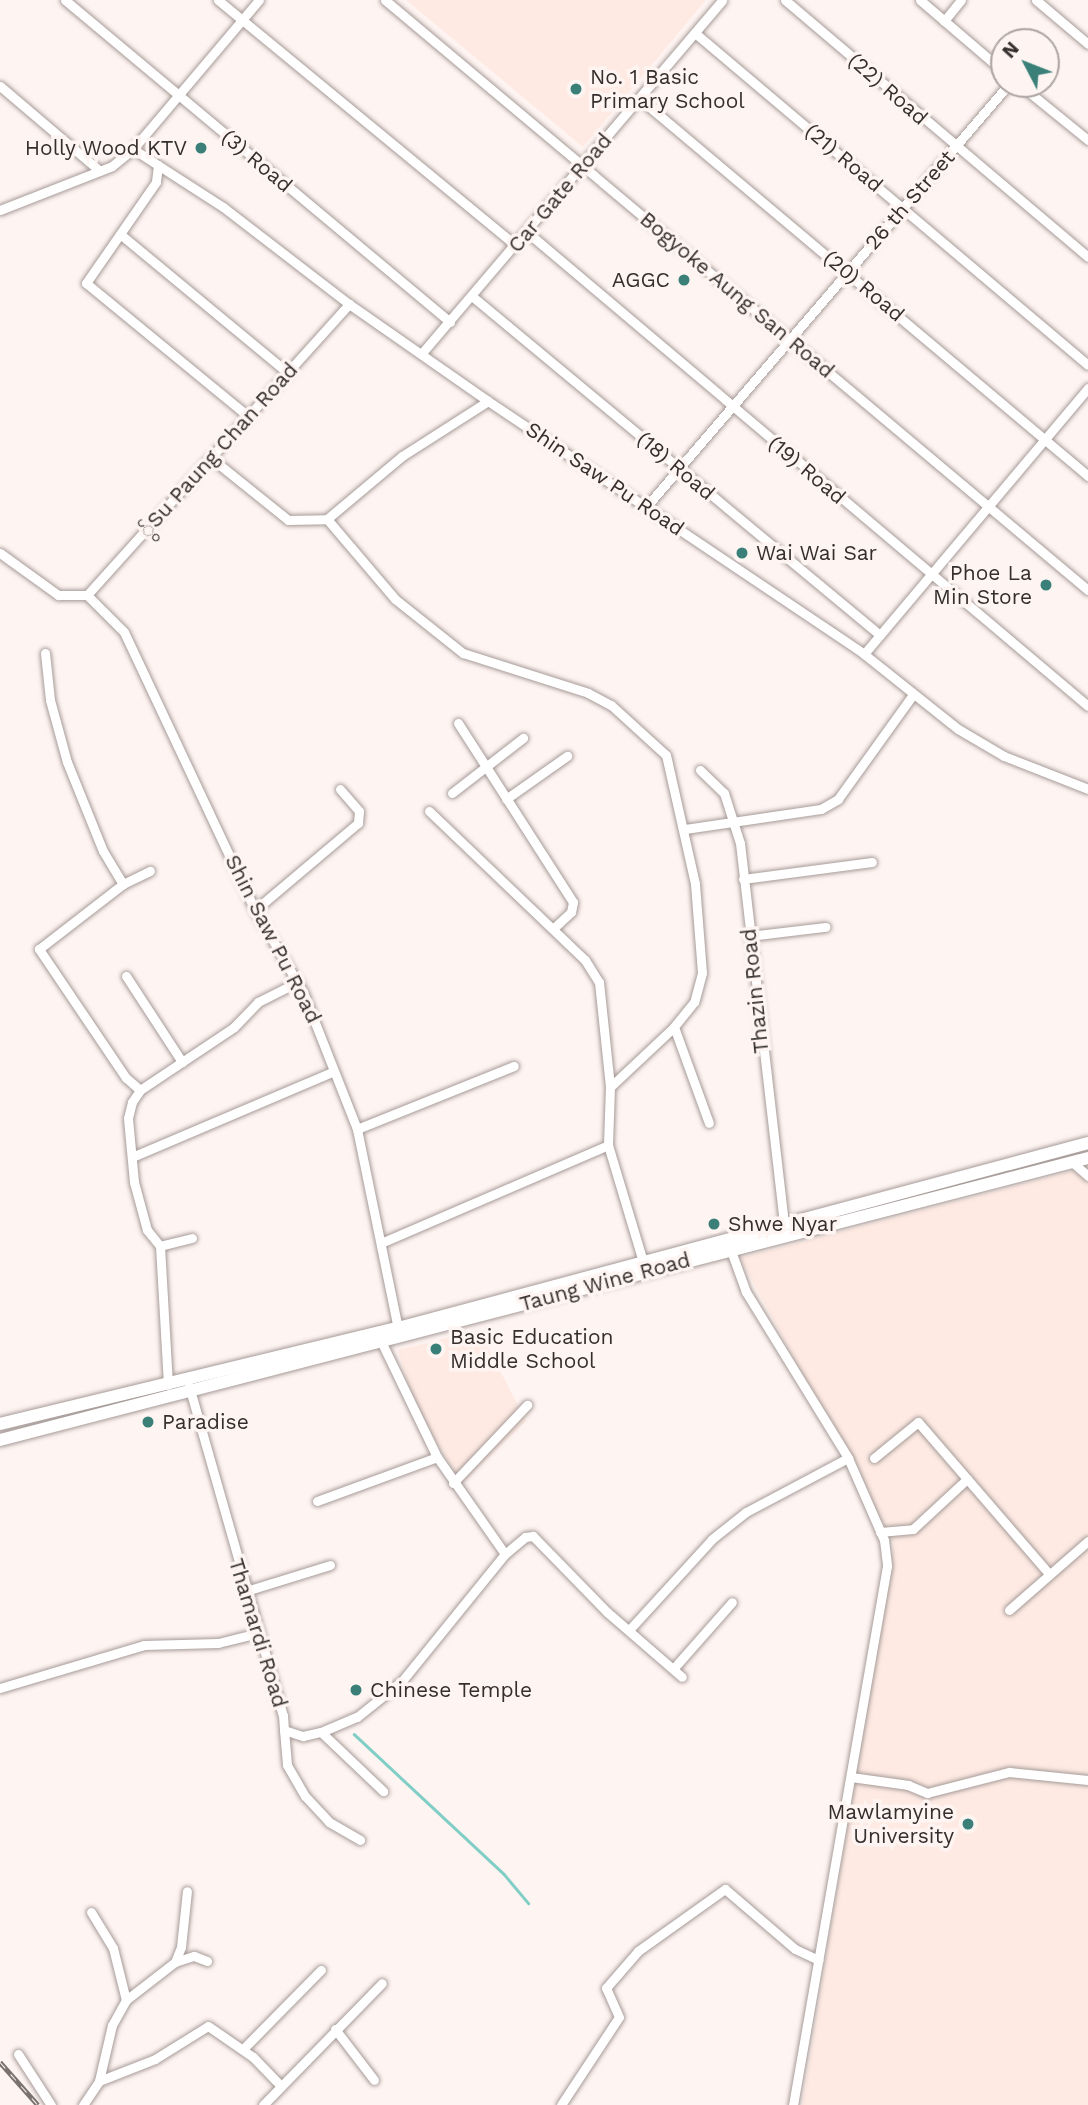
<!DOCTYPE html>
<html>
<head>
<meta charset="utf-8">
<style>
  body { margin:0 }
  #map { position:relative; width:1088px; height:2105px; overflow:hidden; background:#fef4f1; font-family:"Work Sans",sans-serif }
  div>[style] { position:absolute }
  .built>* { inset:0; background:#feeae3 }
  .stream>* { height:2.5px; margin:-1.25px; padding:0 1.25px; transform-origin:1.25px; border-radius:1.25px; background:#80cec5 }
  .roads { filter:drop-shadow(0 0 2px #a69b98) drop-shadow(0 0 2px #a69b98) }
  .minor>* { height:9px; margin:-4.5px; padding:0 4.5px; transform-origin:4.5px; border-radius:4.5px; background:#fff }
  .major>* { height:12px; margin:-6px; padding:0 6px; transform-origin:6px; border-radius:6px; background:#fff }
  .rail>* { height:5px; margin-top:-2.5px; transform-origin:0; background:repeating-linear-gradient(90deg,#fef4f1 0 8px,#797270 0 16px); box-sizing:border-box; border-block:2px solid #797270 }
  .dots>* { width:19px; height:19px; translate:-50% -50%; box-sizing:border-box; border:4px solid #fef4f1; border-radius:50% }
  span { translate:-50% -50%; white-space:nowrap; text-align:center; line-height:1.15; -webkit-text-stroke:7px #fef4f1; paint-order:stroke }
  .poi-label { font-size:21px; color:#342f2e }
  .left { translate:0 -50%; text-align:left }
  .right { translate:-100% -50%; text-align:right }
  .street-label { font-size:21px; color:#342f2e }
  .north { position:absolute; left:990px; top:28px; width:70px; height:70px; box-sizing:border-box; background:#fef4f1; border:2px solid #ada5a3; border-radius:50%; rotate:312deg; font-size:19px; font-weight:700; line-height:28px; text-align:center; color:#342f2e }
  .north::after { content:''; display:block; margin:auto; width:24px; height:32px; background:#3a8079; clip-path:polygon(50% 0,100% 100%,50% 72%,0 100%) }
</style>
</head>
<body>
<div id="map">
  <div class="built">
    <div style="clip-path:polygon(406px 0,706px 0,583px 147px)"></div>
    <div style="clip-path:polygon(1088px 1167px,1088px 2105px,802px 2105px,894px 1543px,740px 1258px)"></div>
    <div style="clip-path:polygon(479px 1330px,526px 1421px,462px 1484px,413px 1403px,398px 1350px)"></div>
  </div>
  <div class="stream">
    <div style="left:354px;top:1734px;width:205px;rotate:43deg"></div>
    <div style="left:504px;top:1874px;width:38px;rotate:50deg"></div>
  </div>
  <div class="roads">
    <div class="minor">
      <div style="left:65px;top:0;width:502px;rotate:39.91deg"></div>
      <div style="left:218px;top:0;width:386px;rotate:39.5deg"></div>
      <div style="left:385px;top:0;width:918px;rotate:40.01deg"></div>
      <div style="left:785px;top:0;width:397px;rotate:40.3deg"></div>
      <div style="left:920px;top:0;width:111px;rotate:40.6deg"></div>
      <div style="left:1036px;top:0;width:68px;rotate:40.2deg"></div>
      <div style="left:944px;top:21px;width:27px;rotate:-51deg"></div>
      <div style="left:695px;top:33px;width:514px;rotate:40.19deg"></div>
      <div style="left:1019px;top:84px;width:89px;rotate:39.1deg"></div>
      <div style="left:0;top:86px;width:131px;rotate:40.4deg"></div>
      <div style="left:640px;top:99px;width:586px;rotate:40.08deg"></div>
      <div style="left:133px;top:149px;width:107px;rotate:32.8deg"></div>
      <div style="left:223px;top:207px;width:159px;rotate:37.6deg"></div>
      <div style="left:349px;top:304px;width:169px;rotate:34.9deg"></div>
      <div style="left:488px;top:401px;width:453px;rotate:33.9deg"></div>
      <div style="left:864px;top:654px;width:120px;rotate:38.6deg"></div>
      <div style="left:958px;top:729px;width:53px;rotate:30.4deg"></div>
      <div style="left:1004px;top:756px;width:90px;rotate:21.4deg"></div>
      <div style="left:158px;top:165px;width:17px;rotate:97deg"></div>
      <div style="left:156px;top:182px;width:123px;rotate:124.7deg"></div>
      <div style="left:86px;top:283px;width:211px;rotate:39.4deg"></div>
      <div style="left:0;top:210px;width:120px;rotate:-21.4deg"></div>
      <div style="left:112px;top:166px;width:27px;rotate:-39deg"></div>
      <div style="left:133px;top:149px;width:195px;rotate:-49.8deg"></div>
      <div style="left:527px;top:232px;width:734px;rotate:40.2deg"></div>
      <div style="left:120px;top:234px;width:218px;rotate:39.6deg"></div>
      <div style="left:473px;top:297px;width:529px;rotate:39.71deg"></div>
      <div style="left:422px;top:353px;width:463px;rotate:-49.6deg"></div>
      <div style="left:211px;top:458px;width:99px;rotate:38.8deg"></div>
      <div style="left:288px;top:520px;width:39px;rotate:-1deg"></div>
      <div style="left:327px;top:519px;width:98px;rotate:-40deg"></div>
      <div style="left:402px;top:456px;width:102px;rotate:-32.6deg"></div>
      <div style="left:646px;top:507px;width:557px;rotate:-49.37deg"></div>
      <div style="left:327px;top:519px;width:105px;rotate:49.6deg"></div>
      <div style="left:395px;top:599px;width:87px;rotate:38.5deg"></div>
      <div style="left:463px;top:653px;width:131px;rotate:17.7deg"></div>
      <div style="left:588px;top:693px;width:26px;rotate:28deg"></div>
      <div style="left:611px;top:705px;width:74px;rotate:42.3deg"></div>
      <div style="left:666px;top:755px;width:132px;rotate:77.3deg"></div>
      <div style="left:695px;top:884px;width:89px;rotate:85.5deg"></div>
      <div style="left:702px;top:973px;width:30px;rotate:105deg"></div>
      <div style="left:694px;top:1002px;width:32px;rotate:129deg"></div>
      <div style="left:674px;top:1027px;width:88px;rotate:136.8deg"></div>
      <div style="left:0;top:553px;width:72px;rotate:35.9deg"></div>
      <div style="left:58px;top:595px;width:29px"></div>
      <div style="left:87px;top:595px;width:392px;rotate:-48deg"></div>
      <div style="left:87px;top:595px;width:52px;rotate:45deg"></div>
      <div style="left:124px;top:632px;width:307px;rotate:64.8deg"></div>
      <div style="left:255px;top:910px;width:95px;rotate:59.7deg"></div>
      <div style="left:303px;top:992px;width:147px;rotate:68.5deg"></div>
      <div style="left:357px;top:1129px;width:203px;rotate:78.4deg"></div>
      <div style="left:45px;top:653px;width:47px;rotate:83.9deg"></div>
      <div style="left:50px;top:700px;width:64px;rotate:74.7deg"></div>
      <div style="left:67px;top:762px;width:96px;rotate:68deg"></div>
      <div style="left:103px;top:851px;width:39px;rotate:59deg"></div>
      <div style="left:864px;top:654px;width:348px;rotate:-49.9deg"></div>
      <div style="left:458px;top:723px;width:213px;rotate:57.3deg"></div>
      <div style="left:573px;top:902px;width:10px;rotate:101deg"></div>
      <div style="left:571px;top:912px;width:25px;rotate:137deg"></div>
      <div style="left:700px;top:770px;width:33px;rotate:44deg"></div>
      <div style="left:724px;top:793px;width:52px;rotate:72.3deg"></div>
      <div style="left:740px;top:843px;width:383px;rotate:83.4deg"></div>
      <div style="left:452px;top:793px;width:90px;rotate:-37.8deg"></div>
      <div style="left:506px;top:799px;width:75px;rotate:-35.2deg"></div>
      <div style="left:429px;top:811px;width:216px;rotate:43.7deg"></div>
      <div style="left:585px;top:960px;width:26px;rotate:58deg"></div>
      <div style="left:599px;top:982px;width:106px;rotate:84deg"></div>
      <div style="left:610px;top:1087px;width:58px;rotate:92deg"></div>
      <div style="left:608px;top:1145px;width:128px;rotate:73.3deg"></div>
      <div style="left:685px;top:829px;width:137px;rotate:-8.4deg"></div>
      <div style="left:821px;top:809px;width:20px;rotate:-30deg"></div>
      <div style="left:838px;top:799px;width:127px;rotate:-54.3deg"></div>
      <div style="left:743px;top:879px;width:130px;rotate:-7.5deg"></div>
      <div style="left:255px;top:910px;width:135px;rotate:-40.2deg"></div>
      <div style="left:358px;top:823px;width:12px;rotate:-85deg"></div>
      <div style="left:359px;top:811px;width:29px;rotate:-131deg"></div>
      <div style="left:749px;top:936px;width:77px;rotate:-6.8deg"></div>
      <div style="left:126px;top:976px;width:103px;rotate:56.9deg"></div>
      <div style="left:674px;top:1027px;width:102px;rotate:70deg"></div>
      <div style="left:140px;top:1090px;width:18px;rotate:-139deg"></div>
      <div style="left:126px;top:1078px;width:156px;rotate:-124deg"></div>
      <div style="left:39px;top:949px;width:106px;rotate:-37.7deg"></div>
      <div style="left:123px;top:884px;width:30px;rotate:-26deg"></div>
      <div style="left:357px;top:1129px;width:169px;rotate:-21.9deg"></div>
      <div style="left:132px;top:1157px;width:217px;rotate:-23deg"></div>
      <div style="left:1071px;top:1161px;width:23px;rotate:41deg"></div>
      <div style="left:192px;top:1238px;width:33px;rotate:166deg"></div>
      <div style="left:160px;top:1246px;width:21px;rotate:-129deg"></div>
      <div style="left:147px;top:1230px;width:50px;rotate:-105.2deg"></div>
      <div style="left:134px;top:1182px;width:64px;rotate:-95.4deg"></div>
      <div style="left:128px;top:1118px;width:16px;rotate:-76deg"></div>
      <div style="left:132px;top:1102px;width:14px;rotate:-56deg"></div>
      <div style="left:140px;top:1090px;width:113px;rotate:-33.8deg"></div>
      <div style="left:234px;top:1027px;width:35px;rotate:-46deg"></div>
      <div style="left:258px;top:1002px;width:45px;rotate:-26.6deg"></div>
      <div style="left:383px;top:1242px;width:245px;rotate:-23.3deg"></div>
      <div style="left:160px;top:1246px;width:139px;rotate:86.7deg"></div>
      <div style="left:730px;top:1248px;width:47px;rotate:70deg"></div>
      <div style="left:746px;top:1292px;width:195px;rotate:58.4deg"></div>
      <div style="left:848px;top:1458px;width:90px;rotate:66.3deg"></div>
      <div style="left:884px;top:1540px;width:26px;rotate:83deg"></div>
      <div style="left:887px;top:1566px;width:547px;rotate:99.89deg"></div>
      <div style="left:189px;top:1386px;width:342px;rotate:74.1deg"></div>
      <div style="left:283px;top:1715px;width:15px;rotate:86deg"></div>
      <div style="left:284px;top:1730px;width:20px;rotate:18deg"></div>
      <div style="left:303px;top:1736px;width:18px;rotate:-13deg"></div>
      <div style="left:321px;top:1732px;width:39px;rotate:-23deg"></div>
      <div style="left:357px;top:1717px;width:58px;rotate:-38.7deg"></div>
      <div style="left:402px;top:1681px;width:164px;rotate:-51deg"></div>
      <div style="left:505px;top:1554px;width:118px;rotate:-125deg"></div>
      <div style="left:437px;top:1457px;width:129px;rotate:-115.8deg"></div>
      <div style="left:874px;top:1458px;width:57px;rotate:-39.3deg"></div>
      <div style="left:918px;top:1422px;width:201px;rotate:49.2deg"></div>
      <div style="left:453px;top:1483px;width:108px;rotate:-46.5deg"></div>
      <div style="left:317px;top:1501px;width:128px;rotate:-20.1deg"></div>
      <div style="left:880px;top:1532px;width:33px;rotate:-5deg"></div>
      <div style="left:913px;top:1529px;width:74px;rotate:-42.8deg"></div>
      <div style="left:505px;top:1554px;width:26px;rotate:-40deg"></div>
      <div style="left:525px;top:1537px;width:8px;rotate:-7deg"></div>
      <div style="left:533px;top:1536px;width:106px;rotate:45.8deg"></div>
      <div style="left:607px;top:1612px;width:99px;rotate:40.9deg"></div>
      <div style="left:246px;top:1591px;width:88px;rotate:-17.2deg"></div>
      <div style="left:1009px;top:1610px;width:105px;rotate:-41.1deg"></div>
      <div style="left:629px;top:1630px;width:123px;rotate:-47.6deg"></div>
      <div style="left:712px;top:1539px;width:43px;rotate:-38.5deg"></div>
      <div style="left:746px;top:1512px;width:115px;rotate:-27.9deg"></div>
      <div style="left:673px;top:1669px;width:89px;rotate:-48.6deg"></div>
      <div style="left:0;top:1688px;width:150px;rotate:-16.6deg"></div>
      <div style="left:144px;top:1645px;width:74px;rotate:-1.5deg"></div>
      <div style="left:218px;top:1643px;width:41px;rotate:-14deg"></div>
      <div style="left:284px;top:1730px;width:35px;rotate:85deg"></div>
      <div style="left:287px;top:1765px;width:36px;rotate:60deg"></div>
      <div style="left:305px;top:1796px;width:35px;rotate:47deg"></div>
      <div style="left:329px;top:1822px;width:36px;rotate:30deg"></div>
      <div style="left:321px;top:1732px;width:86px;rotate:43.6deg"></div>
      <div style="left:851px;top:1777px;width:58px;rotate:8deg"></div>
      <div style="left:908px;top:1785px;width:21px;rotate:23deg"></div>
      <div style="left:927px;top:1793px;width:85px;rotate:-14.4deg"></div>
      <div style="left:1009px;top:1772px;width:79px;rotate:5.8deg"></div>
      <div style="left:91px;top:1912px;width:42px;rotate:58.6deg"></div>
      <div style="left:113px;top:1948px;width:54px;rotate:76deg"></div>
      <div style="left:126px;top:2000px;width:29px;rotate:119deg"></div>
      <div style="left:112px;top:2025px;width:57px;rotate:103.1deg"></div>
      <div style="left:175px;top:1962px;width:16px;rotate:-68deg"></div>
      <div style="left:181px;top:1947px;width:56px;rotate:-83.9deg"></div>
      <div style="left:126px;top:2000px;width:62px;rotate:-37.8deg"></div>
      <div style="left:175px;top:1962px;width:20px;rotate:-18deg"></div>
      <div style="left:194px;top:1956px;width:14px;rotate:21deg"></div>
      <div style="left:335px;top:2029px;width:64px;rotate:52.6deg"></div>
      <div style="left:243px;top:2049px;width:111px;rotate:-45.4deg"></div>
      <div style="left:18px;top:2054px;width:61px;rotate:57.1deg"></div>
      <div style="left:83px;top:2105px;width:29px;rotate:-56deg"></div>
      <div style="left:99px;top:2081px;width:60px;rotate:-21.4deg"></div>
      <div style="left:155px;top:2059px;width:62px;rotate:-31.9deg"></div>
      <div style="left:208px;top:2026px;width:55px;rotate:34.6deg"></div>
      <div style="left:253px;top:2057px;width:37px;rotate:46deg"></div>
      <div style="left:263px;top:2105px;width:170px;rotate:-45.7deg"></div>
      <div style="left:561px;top:2105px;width:105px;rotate:-56.6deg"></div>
      <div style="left:619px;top:2017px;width:32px;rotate:-114deg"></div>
      <div style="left:606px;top:1988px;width:49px;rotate:-49.1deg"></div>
      <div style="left:638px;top:1951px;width:107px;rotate:-35.5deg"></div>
      <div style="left:725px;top:1889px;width:92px;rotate:40.6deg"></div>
      <div style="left:795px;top:1949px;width:26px;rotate:25deg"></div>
    </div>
    <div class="major">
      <div style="left:0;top:1424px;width:409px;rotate:-13.6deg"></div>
      <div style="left:398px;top:1328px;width:714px;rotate:-15.01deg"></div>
      <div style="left:0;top:1440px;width:1124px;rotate:-14.53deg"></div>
    </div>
  </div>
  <div class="rail">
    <div style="left:0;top:2062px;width:57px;rotate:48.5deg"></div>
  </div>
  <div class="dots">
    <div style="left:576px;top:89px;background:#3a8079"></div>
    <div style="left:201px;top:148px;background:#3a8079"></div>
    <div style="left:684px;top:280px;background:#3a8079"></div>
    <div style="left:742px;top:553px;background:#3a8079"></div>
    <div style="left:1046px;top:585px;background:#3a8079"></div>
    <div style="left:714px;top:1224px;background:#3a8079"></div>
    <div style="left:436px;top:1349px;background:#3a8079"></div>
    <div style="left:148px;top:1422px;background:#3a8079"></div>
    <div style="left:356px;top:1690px;background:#3a8079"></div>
    <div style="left:968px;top:1824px;background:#3a8079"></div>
  </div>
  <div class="poi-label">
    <span class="left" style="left:590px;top:89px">No. 1 Basic<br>Primary School</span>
    <span class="right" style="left:187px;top:148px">Holly Wood KTV</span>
    <span class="right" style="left:670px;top:280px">AGGC</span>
    <span class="left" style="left:756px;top:553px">Wai Wai Sar</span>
    <span class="right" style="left:1032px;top:585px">Phoe La<br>Min Store</span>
    <span class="left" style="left:728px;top:1224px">Shwe Nyar</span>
    <span class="left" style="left:450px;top:1349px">Basic Education<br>Middle School</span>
    <span class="left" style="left:162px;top:1422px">Paradise</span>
    <span class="left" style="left:370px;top:1690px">Chinese Temple</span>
    <span class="right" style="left:954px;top:1824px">Mawlamyine<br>University</span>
  </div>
  <div class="street-label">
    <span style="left:888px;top:89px;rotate:41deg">(22) Road</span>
    <span style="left:844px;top:158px;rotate:40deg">(21) Road</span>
    <span style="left:257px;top:161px;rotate:40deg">(3) Road</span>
    <span style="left:560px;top:193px;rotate:-50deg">Car Gate Road</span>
    <span style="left:910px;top:200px;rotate:-49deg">26 th Street</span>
    <span style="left:864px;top:286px;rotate:40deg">(20) Road</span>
    <span style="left:737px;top:295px;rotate:40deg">Bogyoke Aung San Road</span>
    <span style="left:218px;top:450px;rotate:-48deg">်ွSu Paung Chan Road</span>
    <span style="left:676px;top:466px;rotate:40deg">(18) Road</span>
    <span style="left:807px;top:470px;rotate:40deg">(19) Road</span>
    <span style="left:605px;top:479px;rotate:34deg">Shin Saw Pu Road</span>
    <span style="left:273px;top:939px;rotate:63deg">Shin Saw Pu Road</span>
    <span style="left:755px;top:991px;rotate:-96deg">Thazin Road</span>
    <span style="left:605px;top:1282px;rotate:-15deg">Taung Wine Road</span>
    <span style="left:258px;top:1633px;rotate:73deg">Thamardi Road</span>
  </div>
  <div class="north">N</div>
</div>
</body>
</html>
